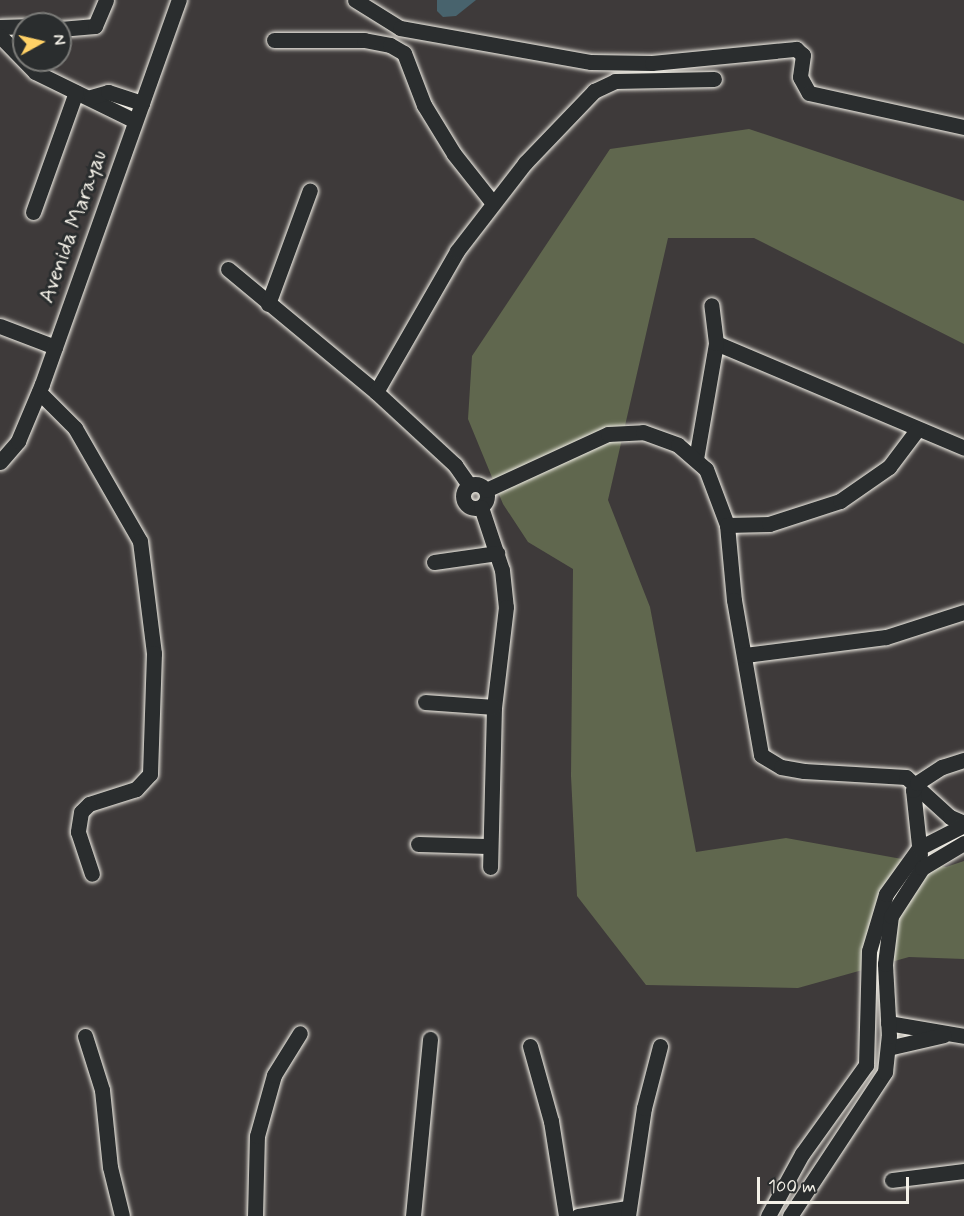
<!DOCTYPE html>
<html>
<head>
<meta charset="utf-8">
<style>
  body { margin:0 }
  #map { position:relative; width:964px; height:1216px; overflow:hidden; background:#3e3a3a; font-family:Mynerve,sans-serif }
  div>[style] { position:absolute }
  .green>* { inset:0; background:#60674e }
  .water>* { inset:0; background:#48636d }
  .roads { filter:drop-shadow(0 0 2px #f4f1e8) drop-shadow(0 0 2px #f4f1e8) }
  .minor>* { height:15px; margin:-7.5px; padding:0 7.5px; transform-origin:7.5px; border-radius:7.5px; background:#2a2d2e }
  .minor>.ring { margin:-7.5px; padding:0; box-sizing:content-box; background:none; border:15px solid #2a2d2e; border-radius:50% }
  span { translate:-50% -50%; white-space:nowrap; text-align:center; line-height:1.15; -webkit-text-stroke:6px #2a2d2e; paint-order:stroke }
  .street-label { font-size:22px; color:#f4f1e8 }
  .north { position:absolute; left:12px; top:12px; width:60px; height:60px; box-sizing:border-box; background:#2a2d2e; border:2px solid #7b7b78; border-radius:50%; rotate:82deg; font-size:16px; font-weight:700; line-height:24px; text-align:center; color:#f4f1e8 }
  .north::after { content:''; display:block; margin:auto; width:21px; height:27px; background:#ffd166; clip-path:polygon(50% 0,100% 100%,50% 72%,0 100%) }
  .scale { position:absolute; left:757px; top:1177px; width:152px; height:27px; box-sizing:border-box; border:3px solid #f4f1e8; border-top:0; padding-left:8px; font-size:18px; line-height:21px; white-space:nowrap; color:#f4f1e8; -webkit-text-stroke:4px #2a2d2e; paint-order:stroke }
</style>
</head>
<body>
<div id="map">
  <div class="green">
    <div style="clip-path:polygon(749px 129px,964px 201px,964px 344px,754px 238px,668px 238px,608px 500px,650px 607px,696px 852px,786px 838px,946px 867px,964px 861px,964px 959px,909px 957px,798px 988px,646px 985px,577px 896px,571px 776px,573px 569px,528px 542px,503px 504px,468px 419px,472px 356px,610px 149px)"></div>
  </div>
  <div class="water">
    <div style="clip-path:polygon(437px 0,476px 0,456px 16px,443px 17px,437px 11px)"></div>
  </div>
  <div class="roads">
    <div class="minor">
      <div style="left:355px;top:0;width:53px;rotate:31.9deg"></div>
      <div style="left:400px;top:28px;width:194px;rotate:10.1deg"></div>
      <div style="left:591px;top:62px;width:61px;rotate:0.9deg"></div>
      <div style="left:652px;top:63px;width:145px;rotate:-5.6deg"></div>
      <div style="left:796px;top:49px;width:9px;rotate:41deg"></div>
      <div style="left:803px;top:55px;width:22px;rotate:98deg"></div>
      <div style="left:800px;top:77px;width:18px;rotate:61deg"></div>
      <div style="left:809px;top:93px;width:159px;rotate:12.4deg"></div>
      <div style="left:0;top:27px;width:24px;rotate:-2deg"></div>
      <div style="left:60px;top:29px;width:35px;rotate:-5deg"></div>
      <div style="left:95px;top:26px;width:28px;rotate:-67deg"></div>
      <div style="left:0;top:36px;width:50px;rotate:45.8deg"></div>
      <div style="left:35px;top:72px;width:111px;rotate:26.1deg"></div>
      <div style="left:274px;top:40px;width:90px"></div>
      <div style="left:364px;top:40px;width:26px;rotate:11deg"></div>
      <div style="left:390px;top:45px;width:16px;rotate:30deg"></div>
      <div style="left:404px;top:53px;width:56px;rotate:69deg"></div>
      <div style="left:424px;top:105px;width:57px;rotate:58.5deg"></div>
      <div style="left:454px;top:154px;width:61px;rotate:51.6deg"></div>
      <div style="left:91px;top:97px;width:18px;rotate:-16deg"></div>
      <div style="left:108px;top:92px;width:36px;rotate:18deg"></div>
      <div style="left:33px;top:212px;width:127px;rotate:-70.3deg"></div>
      <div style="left:228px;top:269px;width:192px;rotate:39.7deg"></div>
      <div style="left:376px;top:392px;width:108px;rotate:42.7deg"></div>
      <div style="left:455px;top:465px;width:24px;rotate:55deg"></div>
      <div style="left:268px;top:304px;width:121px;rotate:-69.8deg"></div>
      <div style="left:0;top:326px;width:59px;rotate:20.9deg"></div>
      <div style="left:716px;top:343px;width:269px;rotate:22.9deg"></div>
      <div style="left:39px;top:392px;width:51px;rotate:45deg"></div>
      <div style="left:75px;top:428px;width:130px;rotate:60.1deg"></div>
      <div style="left:140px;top:541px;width:113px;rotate:82.9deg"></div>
      <div style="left:154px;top:653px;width:121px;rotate:91.9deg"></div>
      <div style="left:150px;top:774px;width:21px;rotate:133deg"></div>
      <div style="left:136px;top:789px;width:49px;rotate:162.3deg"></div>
      <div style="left:89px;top:804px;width:11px;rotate:135deg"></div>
      <div style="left:81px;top:812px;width:20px;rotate:99deg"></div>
      <div style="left:78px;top:832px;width:44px;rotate:71.6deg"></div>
      <div style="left:376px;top:392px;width:163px;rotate:-60.1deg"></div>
      <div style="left:457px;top:251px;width:111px;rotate:-52.3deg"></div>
      <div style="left:525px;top:163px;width:100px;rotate:-46.2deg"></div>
      <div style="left:594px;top:91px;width:23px;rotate:-25deg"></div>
      <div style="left:615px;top:81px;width:99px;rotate:-1.2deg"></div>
      <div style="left:696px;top:459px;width:118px;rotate:-80.2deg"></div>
      <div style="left:716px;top:343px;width:38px;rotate:-97deg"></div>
      <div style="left:0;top:462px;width:28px;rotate:-49deg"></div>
      <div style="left:18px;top:441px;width:62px;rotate:-67.2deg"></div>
      <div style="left:42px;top:384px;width:408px;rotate:-70.4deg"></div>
      <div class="ring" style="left:463px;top:484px;width:9px;height:9px"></div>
      <div style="left:486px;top:490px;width:134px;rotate:-24.7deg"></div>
      <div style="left:608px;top:434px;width:35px;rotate:-3deg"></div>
      <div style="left:643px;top:432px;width:37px;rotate:20deg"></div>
      <div style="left:678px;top:445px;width:37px;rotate:41deg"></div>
      <div style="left:706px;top:469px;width:60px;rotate:69.4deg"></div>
      <div style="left:727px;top:525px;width:75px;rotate:84.7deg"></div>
      <div style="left:734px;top:600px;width:157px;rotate:80.1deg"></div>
      <div style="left:761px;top:755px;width:23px;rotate:31deg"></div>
      <div style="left:781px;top:767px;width:23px;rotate:10deg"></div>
      <div style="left:804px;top:771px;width:102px;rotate:3.4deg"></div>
      <div style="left:906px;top:777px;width:59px;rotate:42.3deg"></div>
      <div style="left:950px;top:817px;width:15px;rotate:23deg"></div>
      <div style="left:481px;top:507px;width:66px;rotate:71.6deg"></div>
      <div style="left:502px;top:570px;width:37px;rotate:84deg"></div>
      <div style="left:506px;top:607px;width:101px;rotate:96.8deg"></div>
      <div style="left:494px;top:707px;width:160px;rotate:91.4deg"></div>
      <div style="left:727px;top:525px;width:42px;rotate:-1.4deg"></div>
      <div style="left:769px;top:524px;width:75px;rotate:-17.9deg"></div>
      <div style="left:840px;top:501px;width:60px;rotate:-34.8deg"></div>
      <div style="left:889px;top:467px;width:46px;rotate:-52.9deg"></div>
      <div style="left:434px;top:562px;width:64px;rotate:-8.1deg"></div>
      <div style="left:745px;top:655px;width:142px;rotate:-7.3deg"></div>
      <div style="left:886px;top:637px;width:82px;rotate:-17.8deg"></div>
      <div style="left:425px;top:702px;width:69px;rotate:4.1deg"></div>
      <div style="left:418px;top:844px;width:70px;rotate:1.6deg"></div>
      <div style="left:920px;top:855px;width:65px;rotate:-96.1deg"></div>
      <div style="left:913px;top:790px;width:8px;rotate:-60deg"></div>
      <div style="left:917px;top:783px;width:30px;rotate:-33deg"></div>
      <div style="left:942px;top:767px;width:23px;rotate:-18deg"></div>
      <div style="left:888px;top:1023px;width:77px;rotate:9.7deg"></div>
      <div style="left:85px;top:1036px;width:57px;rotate:72.5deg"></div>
      <div style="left:102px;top:1090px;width:77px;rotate:84.1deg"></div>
      <div style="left:110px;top:1167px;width:50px;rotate:76.2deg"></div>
      <div style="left:530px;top:1046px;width:78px;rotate:74.4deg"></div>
      <div style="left:551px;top:1121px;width:96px;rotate:81deg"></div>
      <div style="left:888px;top:1048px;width:57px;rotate:-13.1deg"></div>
      <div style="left:892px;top:1180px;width:73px;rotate:-7.1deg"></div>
      <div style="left:255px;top:1216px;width:80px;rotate:-88.6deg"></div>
      <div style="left:257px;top:1136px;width:63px;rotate:-74.4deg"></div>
      <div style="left:274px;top:1075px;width:49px;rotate:-58.2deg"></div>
      <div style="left:413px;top:1216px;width:178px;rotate:-84.5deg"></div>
      <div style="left:578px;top:1216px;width:50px;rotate:-9.3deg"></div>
      <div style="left:628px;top:1216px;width:109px;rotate:-81.6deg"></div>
      <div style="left:644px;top:1108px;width:64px;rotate:-75.5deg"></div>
      <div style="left:768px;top:1216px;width:71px;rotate:-61.3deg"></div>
      <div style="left:802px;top:1154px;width:110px;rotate:-54.3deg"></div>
      <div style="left:866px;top:1065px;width:114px;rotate:-88.5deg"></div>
      <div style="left:869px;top:951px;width:59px;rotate:-73.4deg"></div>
      <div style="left:886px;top:894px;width:57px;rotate:-54.3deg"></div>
      <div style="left:919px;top:848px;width:51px;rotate:-27.1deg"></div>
      <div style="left:790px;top:1216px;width:173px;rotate:-56.6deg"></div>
      <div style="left:885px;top:1072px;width:36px;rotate:-84deg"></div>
      <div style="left:889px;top:1036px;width:72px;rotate:-93.2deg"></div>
      <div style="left:885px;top:964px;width:48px;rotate:-82.9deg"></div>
      <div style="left:891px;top:916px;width:57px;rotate:-57.1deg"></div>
      <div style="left:922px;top:868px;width:49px;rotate:-30.8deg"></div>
    </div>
  </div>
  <div class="street-label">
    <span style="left:74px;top:227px;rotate:-70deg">Avenida Marayau</span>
  </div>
  <div class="north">N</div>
  <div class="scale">100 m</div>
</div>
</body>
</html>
